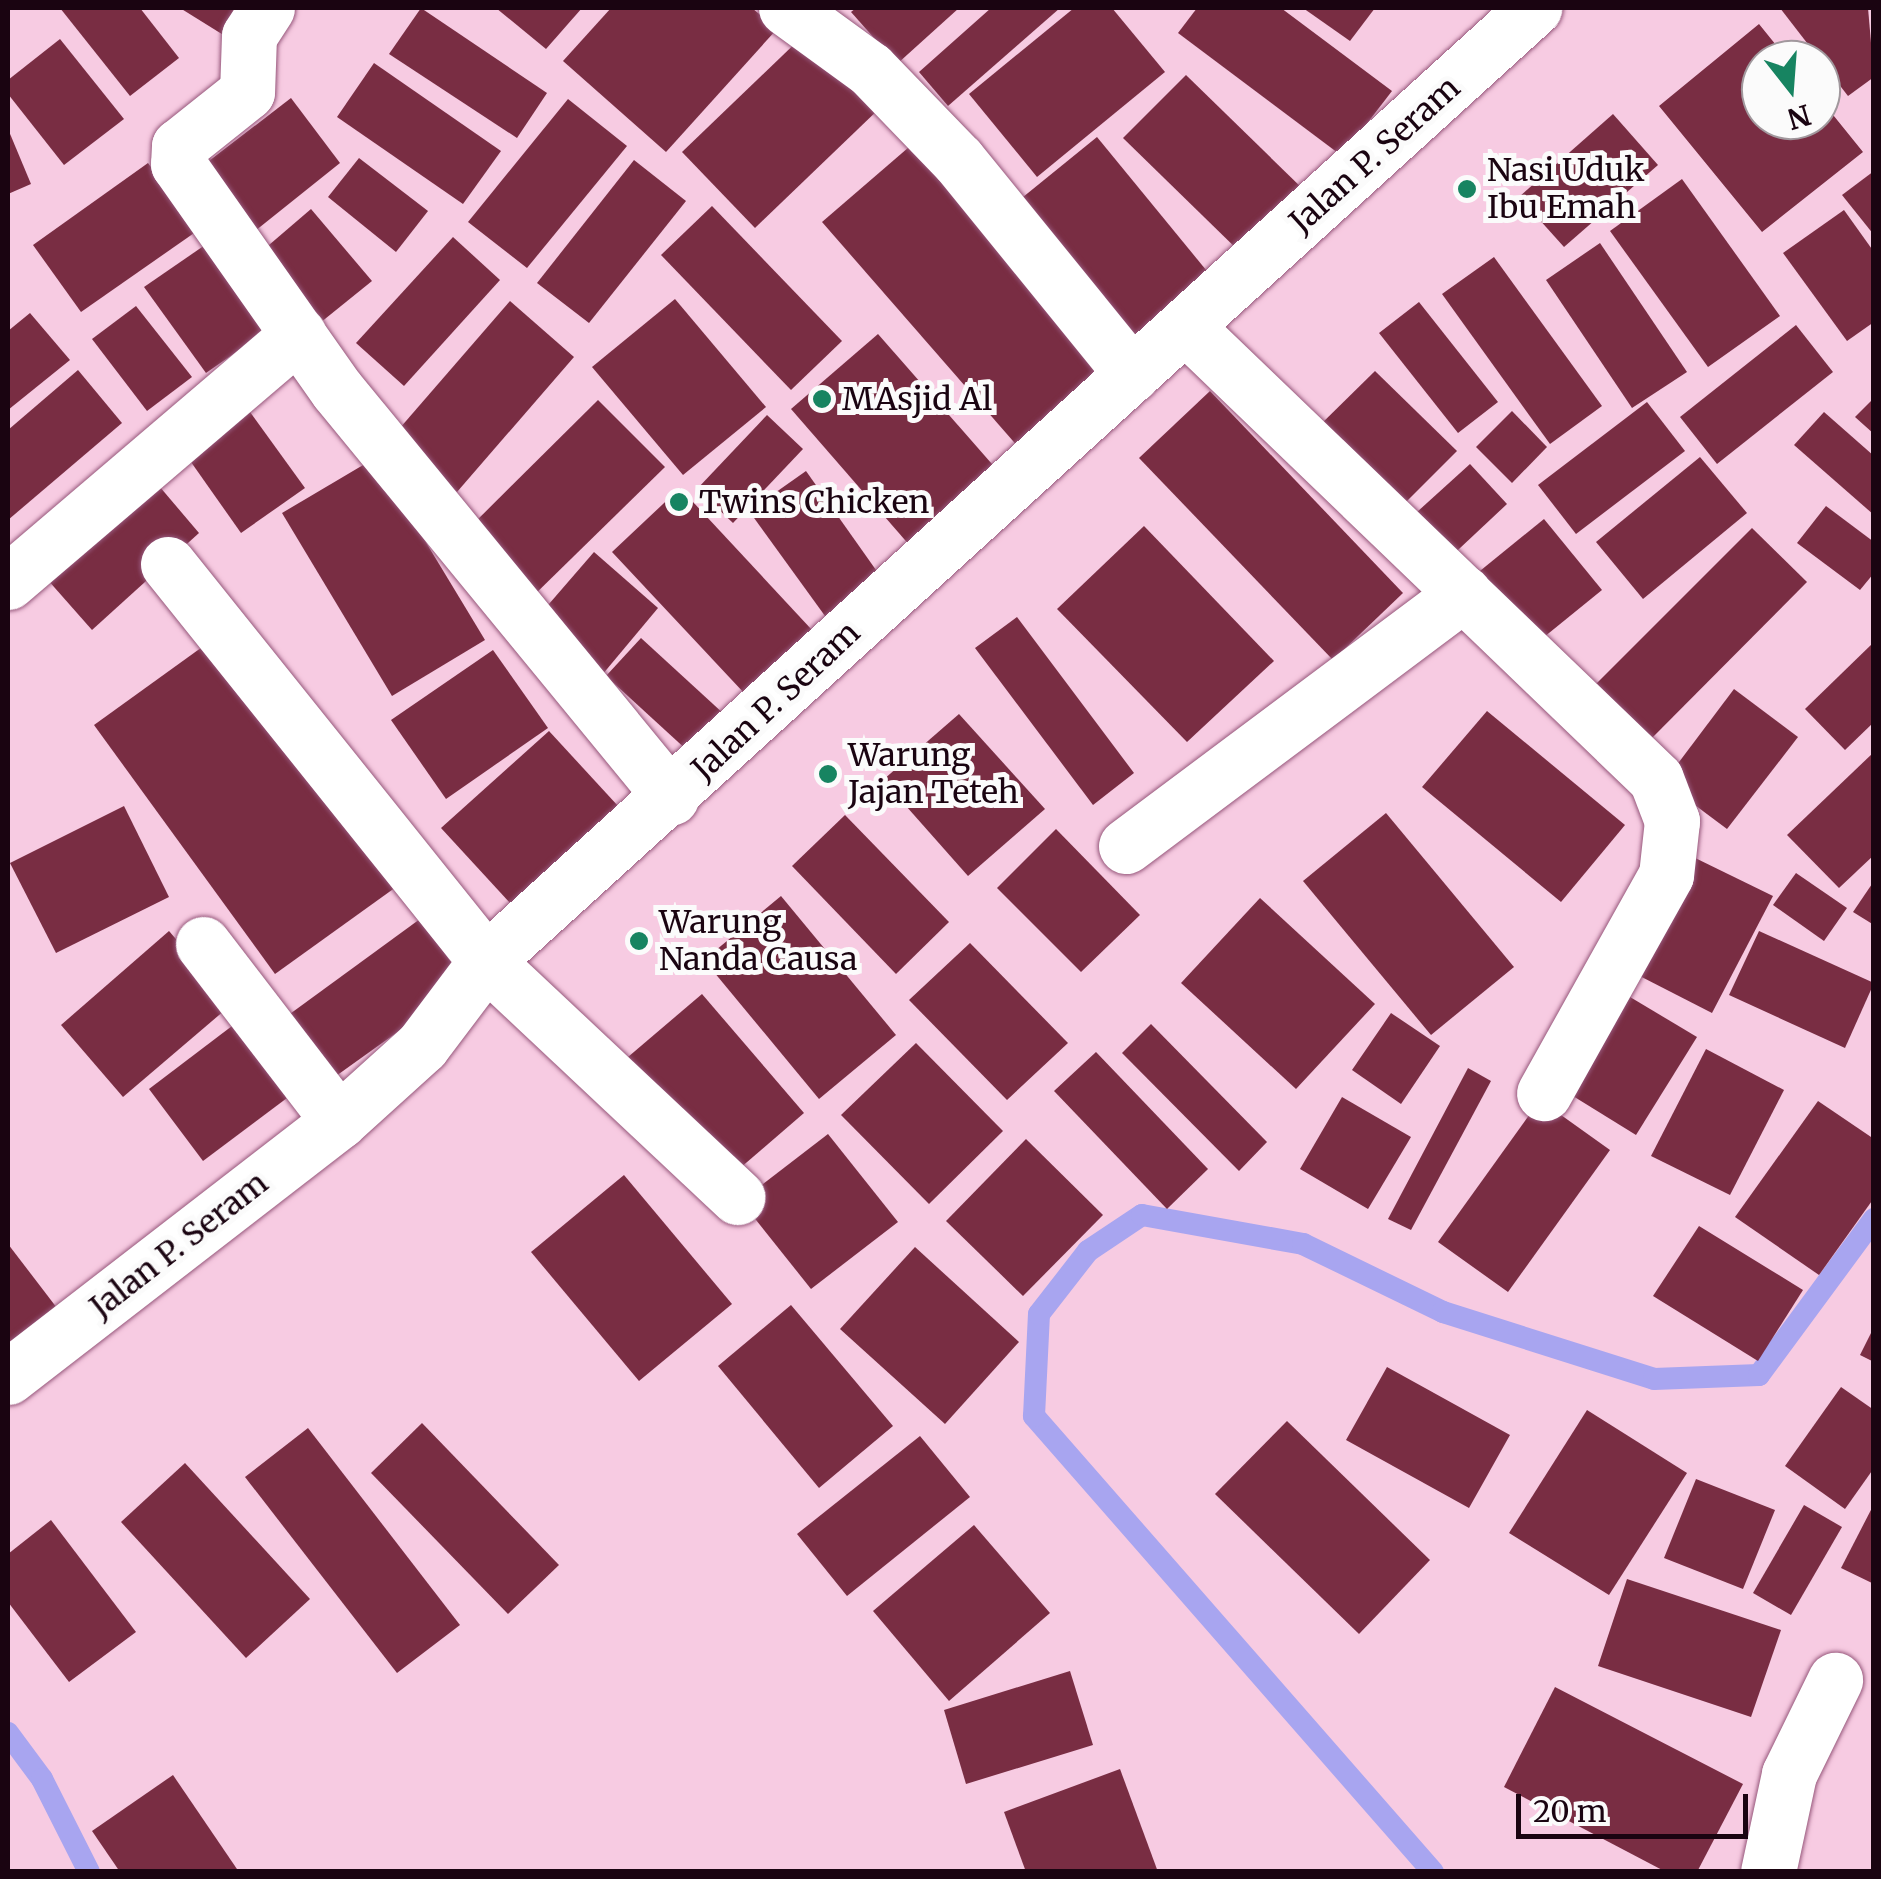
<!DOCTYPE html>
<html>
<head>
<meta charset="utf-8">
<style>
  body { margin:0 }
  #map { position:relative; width:1881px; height:1879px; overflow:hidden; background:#f7cbe2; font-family:Merriweather,serif }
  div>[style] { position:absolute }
  .stream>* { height:22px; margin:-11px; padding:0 11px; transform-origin:11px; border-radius:11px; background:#a8a5f0 }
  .building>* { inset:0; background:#792d43 }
  .roads { filter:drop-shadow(0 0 2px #96577b) drop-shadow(0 0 2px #96577b) }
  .minor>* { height:55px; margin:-27.5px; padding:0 27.5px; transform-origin:27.5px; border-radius:27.5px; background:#fff }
  .dots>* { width:28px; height:28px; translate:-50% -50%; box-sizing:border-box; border:5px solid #fbfbfb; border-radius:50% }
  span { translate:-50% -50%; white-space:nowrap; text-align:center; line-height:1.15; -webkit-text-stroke:10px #fbfbfb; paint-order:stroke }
  .street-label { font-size:32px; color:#1a0411 }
  .poi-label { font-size:32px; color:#1a0411 }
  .left { translate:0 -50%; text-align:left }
  .frame { position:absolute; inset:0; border:10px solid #1a0411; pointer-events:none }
  .north { position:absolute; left:1741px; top:40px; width:100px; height:100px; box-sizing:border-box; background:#fbfbfb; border:2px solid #a1989d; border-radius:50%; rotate:163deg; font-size:28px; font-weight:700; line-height:40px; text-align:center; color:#1a0411 }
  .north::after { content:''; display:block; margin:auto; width:35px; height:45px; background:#178461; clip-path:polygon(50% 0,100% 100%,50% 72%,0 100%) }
  .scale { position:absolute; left:1516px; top:1794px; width:232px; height:45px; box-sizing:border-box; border:5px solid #1a0411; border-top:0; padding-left:12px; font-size:30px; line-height:35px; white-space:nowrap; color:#1a0411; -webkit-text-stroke:8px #fbfbfb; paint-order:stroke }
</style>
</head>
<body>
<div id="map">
  <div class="stream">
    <div style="left:8px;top:1733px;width:57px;rotate:53.5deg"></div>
    <div style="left:42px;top:1779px;width:104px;rotate:63.2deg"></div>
    <div style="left:1433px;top:1872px;width:606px;rotate:-131.19deg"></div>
    <div style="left:1034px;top:1416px;width:102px;rotate:-87.2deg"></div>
    <div style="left:1039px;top:1314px;width:80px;rotate:-52.1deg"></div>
    <div style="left:1088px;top:1251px;width:65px;rotate:-33.7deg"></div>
    <div style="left:1142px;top:1215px;width:164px;rotate:10.2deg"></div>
    <div style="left:1303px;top:1244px;width:156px;rotate:25.9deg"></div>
    <div style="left:1443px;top:1312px;width:221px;rotate:17.6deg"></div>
    <div style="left:1654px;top:1379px;width:105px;rotate:-2.2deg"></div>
    <div style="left:1759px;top:1375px;width:194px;rotate:-53.6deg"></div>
  </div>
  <div class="building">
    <div style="clip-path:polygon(60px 8px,140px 8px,179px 58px,130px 96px)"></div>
    <div style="clip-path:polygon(180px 8px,243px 8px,225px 36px)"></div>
    <div style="clip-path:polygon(421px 8px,547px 93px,517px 138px,389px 54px)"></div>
    <div style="clip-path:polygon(496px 8px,582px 8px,546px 49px)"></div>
    <div style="clip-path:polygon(611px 8px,752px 8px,777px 29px,666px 152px,563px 61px)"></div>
    <div style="clip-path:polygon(856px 8px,959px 8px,897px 64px,851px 12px)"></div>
    <div style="clip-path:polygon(991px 8px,1060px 8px,948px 106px,919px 72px)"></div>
    <div style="clip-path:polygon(1074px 8px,1112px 8px,1165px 72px,1037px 177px,969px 94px)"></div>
    <div style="clip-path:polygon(1197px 8px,1281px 8px,1392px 91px,1342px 156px,1178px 33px)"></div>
    <div style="clip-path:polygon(1303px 8px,1375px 8px,1350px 41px)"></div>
    <div style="clip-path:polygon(1780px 8px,1868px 8px,1874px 77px,1848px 96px)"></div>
    <div style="clip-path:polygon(1759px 24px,1788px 60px,1761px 60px,1761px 120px,1821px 120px,1821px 100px,1863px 152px,1762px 232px,1659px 106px)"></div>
    <div style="clip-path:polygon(808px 31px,882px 106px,755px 228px,682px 152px)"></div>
    <div style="clip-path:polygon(60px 39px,124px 119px,64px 165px,8px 94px,8px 80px)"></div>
    <div style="clip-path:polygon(374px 63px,501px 151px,463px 204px,337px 117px)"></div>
    <div style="clip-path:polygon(1186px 75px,1306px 192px,1244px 256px,1123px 138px)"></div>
    <div style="clip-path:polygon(291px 98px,340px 163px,255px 231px,205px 164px)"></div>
    <div style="clip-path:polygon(568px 99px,627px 146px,527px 268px,468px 222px)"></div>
    <div style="clip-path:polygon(1613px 114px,1658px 165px,1564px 247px,1519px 197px)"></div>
    <div style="clip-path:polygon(8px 129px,31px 184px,8px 194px)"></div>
    <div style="clip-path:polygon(1097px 137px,1220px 287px,1135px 356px,1012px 206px)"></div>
    <div style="clip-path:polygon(916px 141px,1119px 375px,1026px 456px,822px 222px)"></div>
    <div style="clip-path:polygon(359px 158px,428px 211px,396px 252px,328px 197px)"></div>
    <div style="clip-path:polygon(634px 160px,686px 201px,589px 323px,537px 283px)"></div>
    <div style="clip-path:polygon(148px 163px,197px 231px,81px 312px,33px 245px)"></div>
    <div style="clip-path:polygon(1874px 171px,1874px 235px,1842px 195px)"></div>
    <div style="clip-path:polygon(1682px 179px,1780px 316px,1708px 367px,1610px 231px)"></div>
    <div style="clip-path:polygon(712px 206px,842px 341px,791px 390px,661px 255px)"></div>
    <div style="clip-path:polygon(311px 209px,372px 281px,315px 327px,255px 257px)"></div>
    <div style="clip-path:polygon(1844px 210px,1874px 252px,1874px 322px,1847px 341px,1783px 253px)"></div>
    <div style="clip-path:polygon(221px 234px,282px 320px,206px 373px,144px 287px)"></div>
    <div style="clip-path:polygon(453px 237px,500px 280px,404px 386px,356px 343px)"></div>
    <div style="clip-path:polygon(1600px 243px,1687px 372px,1632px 408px,1546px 280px)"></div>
    <div style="clip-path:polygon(1494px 257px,1602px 406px,1550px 444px,1442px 294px)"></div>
    <div style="clip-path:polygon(675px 299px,766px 407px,683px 475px,592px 367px)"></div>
    <div style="clip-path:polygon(510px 301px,574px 357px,457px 492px,393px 436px)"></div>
    <div style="clip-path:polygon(1419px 302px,1498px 402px,1458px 433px,1379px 333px)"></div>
    <div style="clip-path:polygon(136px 306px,192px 377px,147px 411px,92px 339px)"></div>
    <div style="clip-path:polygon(30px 313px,70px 360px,8px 410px,8px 331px)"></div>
    <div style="clip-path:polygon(1796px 325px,1833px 372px,1717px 464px,1680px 417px)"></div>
    <div style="clip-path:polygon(878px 334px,1006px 480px,918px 555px,791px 409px)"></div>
    <div style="clip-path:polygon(78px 370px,122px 423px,8px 520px,8px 430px)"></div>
    <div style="clip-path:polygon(1375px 371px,1457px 451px,1398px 510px,1316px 429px)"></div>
    <div style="clip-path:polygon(1210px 391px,1403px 593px,1333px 660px,1139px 458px)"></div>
    <div style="clip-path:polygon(1874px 398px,1874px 434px,1855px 417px)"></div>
    <div style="clip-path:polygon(598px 400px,665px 467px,527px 602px,461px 536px)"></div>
    <div style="clip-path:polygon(242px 401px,305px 488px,241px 533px,179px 445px)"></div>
    <div style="clip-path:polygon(1647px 402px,1685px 451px,1576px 534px,1538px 485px)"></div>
    <div style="clip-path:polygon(1512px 411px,1547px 447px,1512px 483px,1476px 447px)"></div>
    <div style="clip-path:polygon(1824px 412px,1874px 456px,1874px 515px,1794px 445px)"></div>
    <div style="clip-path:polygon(767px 415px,803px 449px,733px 523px,697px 489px)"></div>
    <div style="clip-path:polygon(1700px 457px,1747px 513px,1643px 599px,1596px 542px)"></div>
    <div style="clip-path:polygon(375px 458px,485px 640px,392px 696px,282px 513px)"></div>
    <div style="clip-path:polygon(1470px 464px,1507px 504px,1443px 564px,1406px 522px)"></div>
    <div style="clip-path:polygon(806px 471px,888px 587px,833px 627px,749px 511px)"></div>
    <div style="clip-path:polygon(154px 480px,199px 533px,92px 630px,47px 579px)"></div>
    <div style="clip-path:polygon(680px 488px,812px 630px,745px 694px,612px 552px)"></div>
    <div style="clip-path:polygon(1826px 506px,1874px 542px,1874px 573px,1860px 590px,1797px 543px)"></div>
    <div style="clip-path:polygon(1544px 519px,1602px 590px,1533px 646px,1475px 575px)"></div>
    <div style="clip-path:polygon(1144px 526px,1274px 661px,1187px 742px,1057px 609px)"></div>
    <div style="clip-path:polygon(1752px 528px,1807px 582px,1645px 745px,1589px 691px)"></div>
    <div style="clip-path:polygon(594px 552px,658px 608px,602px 675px,536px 619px)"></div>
    <div style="clip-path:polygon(1017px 617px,1134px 773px,1093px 805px,975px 648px)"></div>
    <div style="clip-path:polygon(223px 632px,403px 882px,275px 974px,94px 725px)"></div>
    <div style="clip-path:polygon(641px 638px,737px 726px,701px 763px,606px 676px)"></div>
    <div style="clip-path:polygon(1874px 642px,1874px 722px,1845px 750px,1805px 709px)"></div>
    <div style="clip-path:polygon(493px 650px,548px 728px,446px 799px,391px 720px)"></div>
    <div style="clip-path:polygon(1734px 689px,1798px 737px,1727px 829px,1664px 782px)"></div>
    <div style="clip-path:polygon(1487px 711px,1625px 825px,1561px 902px,1422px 787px)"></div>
    <div style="clip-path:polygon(959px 714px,1045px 809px,968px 876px,883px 780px)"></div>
    <div style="clip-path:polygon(549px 731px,630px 819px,522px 916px,441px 828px)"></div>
    <div style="clip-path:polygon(1874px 752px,1874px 855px,1839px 888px,1787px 835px)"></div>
    <div style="clip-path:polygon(124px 806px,169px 897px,56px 953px,10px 863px)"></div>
    <div style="clip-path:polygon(1386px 813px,1514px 967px,1431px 1035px,1303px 881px)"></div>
    <div style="clip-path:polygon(845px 815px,949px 922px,896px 974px,792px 866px)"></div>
    <div style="clip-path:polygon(1056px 829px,1140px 915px,1081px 972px,997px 888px)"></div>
    <div style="clip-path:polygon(1687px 854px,1773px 896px,1712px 1013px,1628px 970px)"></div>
    <div style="clip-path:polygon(1796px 873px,1847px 908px,1824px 941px,1773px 905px)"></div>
    <div style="clip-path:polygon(1874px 881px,1874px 925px,1853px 912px)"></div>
    <div style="clip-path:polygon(781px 896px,896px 1035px,819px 1099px,704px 960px)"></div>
    <div style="clip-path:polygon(1260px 898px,1375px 1004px,1296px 1089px,1181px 983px)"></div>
    <div style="clip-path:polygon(420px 919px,466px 983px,329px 1081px,283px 1019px)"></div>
    <div style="clip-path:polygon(169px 931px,232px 1004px,123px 1097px,61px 1025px)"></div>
    <div style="clip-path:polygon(1759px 931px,1874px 983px,1845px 1048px,1729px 995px)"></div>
    <div style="clip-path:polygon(970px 943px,1068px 1043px,1007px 1100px,909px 1000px)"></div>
    <div style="clip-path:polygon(1620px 991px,1697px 1037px,1636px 1135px,1560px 1088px)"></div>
    <div style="clip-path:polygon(702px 994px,804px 1113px,732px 1175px,628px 1057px)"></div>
    <div style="clip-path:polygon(1391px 1013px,1440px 1046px,1401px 1104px,1352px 1070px)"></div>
    <div style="clip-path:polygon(1151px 1024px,1267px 1142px,1239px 1171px,1122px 1053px)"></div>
    <div style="clip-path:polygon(232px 1026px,287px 1098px,203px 1161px,149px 1089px)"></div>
    <div style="clip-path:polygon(916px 1043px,1003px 1131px,929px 1204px,841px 1115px)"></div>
    <div style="clip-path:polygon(1706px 1049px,1784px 1090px,1730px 1195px,1651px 1156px)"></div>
    <div style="clip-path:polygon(1096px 1052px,1208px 1169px,1167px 1209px,1054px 1091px)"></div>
    <div style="clip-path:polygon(1468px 1068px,1491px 1081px,1411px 1230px,1388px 1219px)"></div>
    <div style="clip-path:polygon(1342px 1097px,1411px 1137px,1368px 1209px,1300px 1169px)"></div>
    <div style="clip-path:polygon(1540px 1100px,1610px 1150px,1508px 1292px,1438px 1242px)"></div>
    <div style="clip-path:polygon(1818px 1101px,1874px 1139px,1874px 1198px,1819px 1275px,1735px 1217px)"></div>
    <div style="clip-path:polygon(828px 1134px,898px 1222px,811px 1289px,741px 1201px)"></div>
    <div style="clip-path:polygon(1026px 1139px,1103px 1215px,1023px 1296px,946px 1221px)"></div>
    <div style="clip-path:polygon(624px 1175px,732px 1304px,639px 1381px,531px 1252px)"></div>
    <div style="clip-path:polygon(1699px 1226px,1803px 1290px,1758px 1361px,1653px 1296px)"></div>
    <div style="clip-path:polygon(8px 1244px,70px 1325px,24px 1359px,8px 1338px)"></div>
    <div style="clip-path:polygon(915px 1247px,1019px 1342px,945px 1424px,840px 1329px)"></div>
    <div style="clip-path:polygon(791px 1305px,893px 1426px,819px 1488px,718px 1366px)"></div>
    <div style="clip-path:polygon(1874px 1327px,1874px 1362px,1860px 1355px)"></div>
    <div style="clip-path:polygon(1387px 1367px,1510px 1435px,1469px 1508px,1346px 1440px)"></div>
    <div style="clip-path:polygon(1841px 1387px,1874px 1410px,1874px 1468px,1845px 1509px,1785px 1466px)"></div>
    <div style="clip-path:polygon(1587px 1410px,1687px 1473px,1609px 1595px,1509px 1533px)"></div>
    <div style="clip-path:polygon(1287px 1421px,1430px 1560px,1359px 1634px,1215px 1494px)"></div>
    <div style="clip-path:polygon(422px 1423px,559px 1565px,508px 1614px,371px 1473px)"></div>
    <div style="clip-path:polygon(308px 1428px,460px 1625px,397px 1673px,245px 1477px)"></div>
    <div style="clip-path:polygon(920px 1436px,970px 1497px,847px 1596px,797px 1534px)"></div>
    <div style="clip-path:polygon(185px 1463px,310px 1599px,246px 1658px,121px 1522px)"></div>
    <div style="clip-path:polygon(1696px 1479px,1775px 1510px,1743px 1589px,1664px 1558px)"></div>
    <div style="clip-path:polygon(1874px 1504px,1874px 1584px,1841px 1568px)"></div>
    <div style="clip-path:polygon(1804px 1505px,1842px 1527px,1791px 1615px,1753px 1593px)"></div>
    <div style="clip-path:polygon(51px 1520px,136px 1632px,69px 1682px,8px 1602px,8px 1554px)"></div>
    <div style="clip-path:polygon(974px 1525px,1050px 1613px,949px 1701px,873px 1611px)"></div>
    <div style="clip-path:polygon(1627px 1579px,1781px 1630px,1751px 1717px,1598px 1666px)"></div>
    <div style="clip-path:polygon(1070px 1671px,1093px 1745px,966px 1784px,944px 1710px)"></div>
    <div style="clip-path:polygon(1555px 1687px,1743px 1784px,1697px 1872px,1666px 1872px,1504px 1787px)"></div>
    <div style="clip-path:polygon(1120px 1769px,1158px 1872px,1026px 1872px,1004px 1812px)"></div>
    <div style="clip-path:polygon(173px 1775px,239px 1872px,120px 1872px,92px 1831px)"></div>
  </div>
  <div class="roads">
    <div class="minor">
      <div style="left:267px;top:8px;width:33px;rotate:123deg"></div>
      <div style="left:249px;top:36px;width:56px;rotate:92deg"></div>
      <div style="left:247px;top:92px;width:87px;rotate:141.5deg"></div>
      <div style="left:179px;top:146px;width:18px;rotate:93deg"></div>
      <div style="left:178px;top:164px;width:276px;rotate:54.9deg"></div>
      <div style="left:337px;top:390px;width:527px;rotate:50.63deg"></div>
      <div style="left:786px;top:8px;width:104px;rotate:36deg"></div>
      <div style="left:870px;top:69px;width:127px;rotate:46deg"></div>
      <div style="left:958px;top:160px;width:276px;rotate:50.9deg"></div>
      <div style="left:1185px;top:326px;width:653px;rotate:43.88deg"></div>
      <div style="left:1656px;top:779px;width:45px;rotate:69.1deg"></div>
      <div style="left:1672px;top:821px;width:54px;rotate:96.3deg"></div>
      <div style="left:1666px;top:875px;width:250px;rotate:119.2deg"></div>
      <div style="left:168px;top:564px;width:509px;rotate:51.31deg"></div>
      <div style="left:486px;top:961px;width:345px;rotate:43.2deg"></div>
      <div style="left:8px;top:582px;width:382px;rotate:-40.5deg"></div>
      <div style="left:1126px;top:846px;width:422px;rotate:-36.8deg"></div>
      <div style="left:203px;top:944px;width:223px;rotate:52.5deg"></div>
      <div style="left:8px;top:1377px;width:418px;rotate:-37.7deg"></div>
      <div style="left:339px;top:1121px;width:112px;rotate:-42.1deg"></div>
      <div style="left:422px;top:1046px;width:106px;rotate:-53deg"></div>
      <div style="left:486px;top:961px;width:1417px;rotate:-42.28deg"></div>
      <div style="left:1768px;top:1872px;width:100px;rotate:-77.9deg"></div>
      <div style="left:1789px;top:1774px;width:105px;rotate:-63.9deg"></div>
    </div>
  </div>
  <div class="dots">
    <div style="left:1467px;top:189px;background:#178461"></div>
    <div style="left:822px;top:399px;background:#178461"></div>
    <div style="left:679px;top:502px;background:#178461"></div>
    <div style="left:828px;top:774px;background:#178461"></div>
    <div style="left:639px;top:941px;background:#178461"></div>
  </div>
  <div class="street-label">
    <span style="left:1375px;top:155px;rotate:-42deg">Jalan P. Seram</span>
    <span style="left:776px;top:701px;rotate:-43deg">Jalan P. Seram</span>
    <span style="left:179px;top:1245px;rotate:-38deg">Jalan P. Seram</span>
  </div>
  <div class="poi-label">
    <span class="left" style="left:1487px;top:189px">Nasi Uduk<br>Ibu Emah</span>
    <span class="left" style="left:842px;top:399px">MAsjid Al</span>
    <span class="left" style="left:699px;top:502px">Twins Chicken</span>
    <span class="left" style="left:848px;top:774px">Warung<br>Jajan Teteh</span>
    <span class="left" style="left:659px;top:941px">Warung<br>Nanda Causa</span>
  </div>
  <div class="frame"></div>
  <div class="north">N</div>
  <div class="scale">20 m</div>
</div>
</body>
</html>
